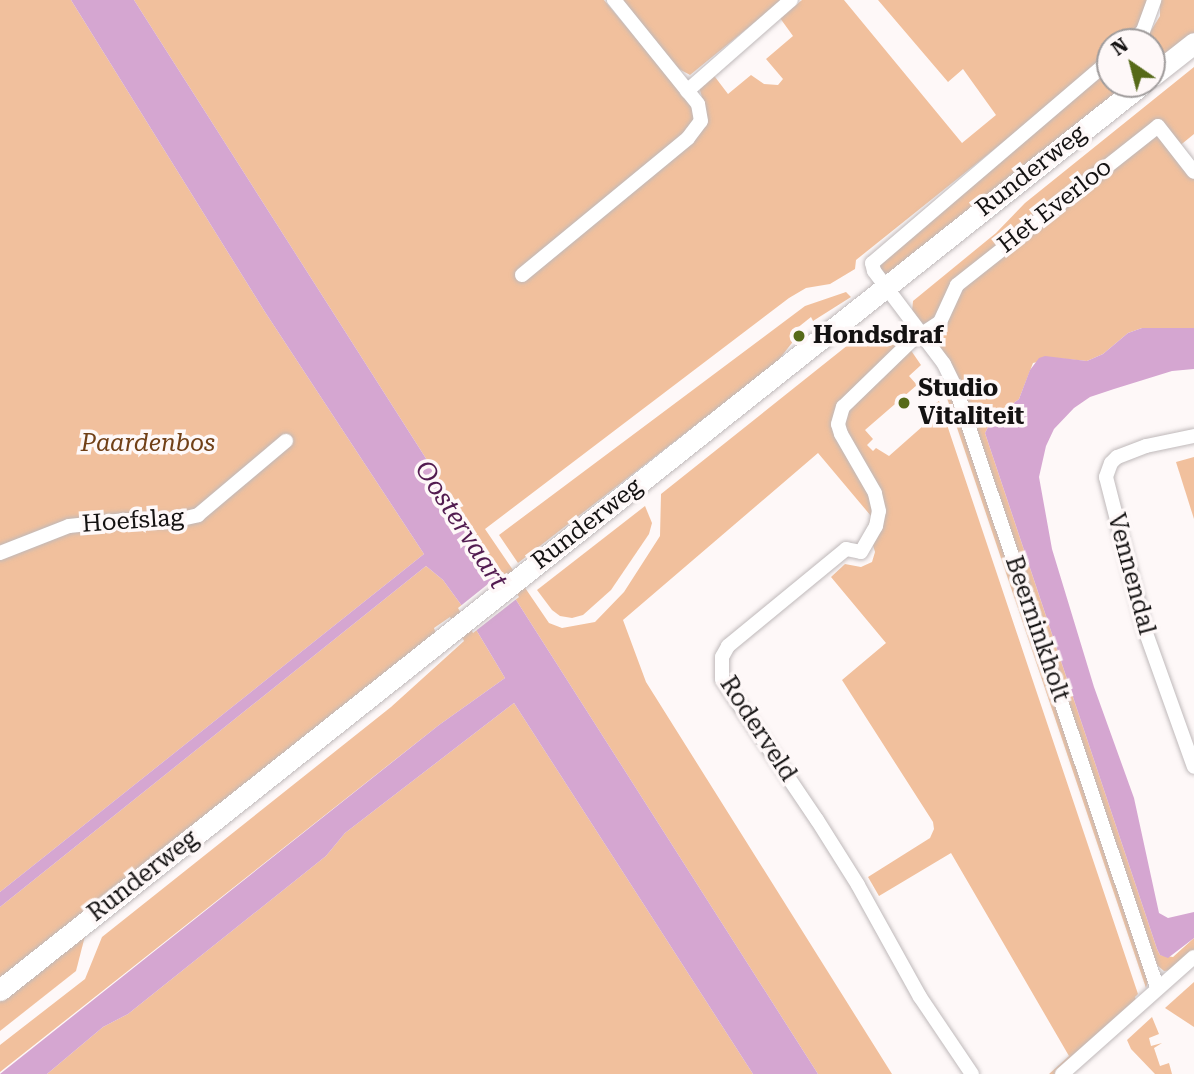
<!DOCTYPE html>
<html>
<head>
<meta charset="utf-8">
<style>
  body { margin:0 }
  #map { position:relative; width:1194px; height:1074px; overflow:hidden; background:#fef8f8; font-family:"Roboto Serif",serif }
  div>[style] { position:absolute }
  .green>* { inset:0; background:#f1c09d }
  .water>* { inset:0; background:#d5a6d1 }
  .pier>* { inset:0; background:#fef8f8 }
  .roads { filter:drop-shadow(0 0 2px #bfb9ba) drop-shadow(0 0 2px #bfb9ba) }
  .street>* { height:14px; margin:-7px; padding:0 7px; transform-origin:7px; border-radius:7px; background:#fff }
  .secondary>* { height:21px; margin:-10.5px; padding:0 10.5px; transform-origin:10.5px; border-radius:10.5px; background:#fff }
  .dots>* { width:19px; height:19px; translate:-50% -50%; box-sizing:border-box; border:4px solid #fef8f8; border-radius:50% }
  span { translate:-50% -50%; white-space:nowrap; text-align:center; line-height:1.15; -webkit-text-stroke:7px #fef8f8; paint-order:stroke }
  .street-label { font-size:24px; color:#141212 }
  .poi-label { font-size:24px; color:#141212; font-weight:700 }
  .left { translate:0 -50%; text-align:left }
  .park-label { font-size:24px; color:#714017; font-style:italic }
  .water-label { font-size:26px; color:#521b50; font-style:italic }
  .north { position:absolute; left:1096px; top:28px; width:70px; height:70px; box-sizing:border-box; background:#fef8f8; border:2px solid #a09c9c; border-radius:50%; rotate:325deg; font-size:19px; font-weight:700; line-height:28px; text-align:center; color:#141212 }
  .north::after { content:''; display:block; margin:auto; width:24px; height:32px; background:#566a19; clip-path:polygon(50% 0,100% 100%,50% 72%,0 100%) }
</style>
</head>
<body>
<div id="map">
  <div class="green">
    <div style="clip-path:polygon(0 0,71px 0,265px 312px,424px 554px,0 892px)"></div>
    <div style="clip-path:polygon(134px 0,604px 0,692px 105px,704px 104px,699px 87px,712px 73px,728px 94px,751px 75px,764px 84px,778px 85px,783px 79px,766px 59px,793px 36px,780px 18px,802px 0,844px 0,962px 143px,996px 115px,963px 69px,948px 82px,878px 0,1147px 0,1142px 25px,1126px 42px,1110px 42px,1108px 58px,856px 260px,855px 269px,830px 284px,806px 288px,789px 298px,485px 529px,549px 623px,562px 628px,595px 622px,624px 592px,660px 536px,661px 494px,868px 329px,877px 328px,888px 336px,901px 336px,921px 365px,909px 376px,917px 385px,865px 430px,873px 439px,867px 445px,873px 451px,876px 448px,889px 456px,932px 418px,925px 410px,939px 401px,1138px 994px,1135px 997px,1136px 1000px,1055px 1074px,1049px 1074px,1069px 1056px,951px 853px,879px 896px,868px 877px,930px 838px,934px 829px,933px 822px,842px 680px,886px 643px,831px 577px,845px 564px,861px 567px,872px 562px,875px 552px,872px 542px,882px 522px,854px 461px,876px 511px,865px 537px,871px 516px,818px 453px,623px 620px,646px 682px,892px 1074px,818px 1074px)"></div>
    <div style="clip-path:polygon(621px 0,782px 0,690px 75px,679px 69px)"></div>
    <div style="clip-path:polygon(1160px 0,1194px 0,1194px 33px,1152px 67px,1152px 42px,1144px 42px,1160px 16px)"></div>
    <div style="clip-path:polygon(1194px 67px,1194px 134px,1172px 152px,1194px 179px,1194px 328px,1142px 328px,1128px 333px,1103px 354px,1087px 361px,1055px 358px,1033px 363px,1019px 399px,992px 419px,985px 433px,1157px 949px,1160px 955px,1173px 957px,1194px 938px,1194px 950px,1172px 970px,1164px 971px,1157px 965px,975px 428px,912px 311px,913px 301px,996px 233px,1025px 203px)"></div>
    <div style="clip-path:polygon(1110px 70px,1110px 84px,1130px 84px,881px 279px,878px 260px,883px 255px)"></div>
    <div style="clip-path:polygon(846px 292px,851px 297px,813px 321px,811px 317px,791px 333px,795px 339px,777px 362px,518px 563px,499px 535px,805px 306px)"></div>
    <div style="clip-path:polygon(947px 398px,953px 400px,1148px 981px,1146px 988px)"></div>
    <div style="clip-path:polygon(1194px 457px,1194px 519px,1176px 462px)"></div>
    <div style="clip-path:polygon(645px 506px,652px 523px,649px 534px,611px 590px,583px 615px,572px 618px,560px 616px,552px 610px,537px 590px)"></div>
    <div style="clip-path:polygon(426px 566px,443px 580px,462px 606px,505px 678px,439px 725px,0 1072px,0 1045px,85px 979px,102px 937px,391px 707px,464px 641px,460px 633px,450px 617px,434px 628px,436px 634px,0 980px,0 907px)"></div>
    <div style="clip-path:polygon(514px 703px,753px 1074px,47px 1074px,103px 1027px,128px 1014px,326px 856px,345px 833px)"></div>
    <div style="clip-path:polygon(86px 932px,76px 971px,0 1031px,0 1000px)"></div>
    <div style="clip-path:polygon(1194px 982px,1194px 1027px,1165px 1008px)"></div>
    <div style="clip-path:polygon(1152px 1017px,1159px 1034px,1149px 1038px,1151px 1046px,1162px 1043px,1154px 1048px,1160px 1066px,1169px 1063px,1172px 1074px,1155px 1074px,1131px 1049px,1127px 1040px)"></div>
  </div>
  <div class="water">
    <div style="clip-path:polygon(71px 0,134px 0,818px 1074px,753px 1074px,514px 703px,345px 833px,326px 856px,128px 1014px,103px 1027px,47px 1074px,0 1074px,439px 725px,505px 678px,462px 606px,443px 580px,426px 566px,0 907px,0 892px,424px 554px,265px 312px)"></div>
    <div style="clip-path:polygon(1142px 328px,1194px 328px,1194px 369px,1172px 371px,1114px 389px,1090px 397px,1074px 408px,1054px 429px,1046px 446px,1039px 477px,1052px 549px,1094px 687px,1134px 798px,1159px 913px,1168px 918px,1194px 912px,1194px 938px,1168px 958px,1160px 955px,1157px 949px,985px 433px,992px 419px,1019px 399px,1030px 370px,1039px 358px,1045px 356px,1087px 361px,1103px 354px,1128px 333px)"></div>
  </div>
  <div class="pier">
    <div style="clip-path:polygon(503px 572px,519px 597px,473px 633px,458px 608px)"></div>
  </div>
  <div class="roads">
    <div class="street">
      <div style="left:1130px;top:42px;width:17px;rotate:-40deg"></div>
      <div style="left:1143px;top:31px;width:33px;rotate:-70deg"></div>
      <div style="left:1110px;top:60px;width:313px;rotate:139.5deg"></div>
      <div style="left:872px;top:263px;width:8px;rotate:76deg"></div>
      <div style="left:874px;top:271px;width:116px;rotate:53deg"></div>
      <div style="left:944px;top:364px;width:28px;rotate:64deg"></div>
      <div style="left:956px;top:389px;width:631px;rotate:71.42deg"></div>
      <div style="left:687px;top:91px;width:138px;rotate:-41.2deg"></div>
      <div style="left:522px;top:275px;width:215px;rotate:-39.5deg"></div>
      <div style="left:688px;top:138px;width:21px;rotate:-53deg"></div>
      <div style="left:701px;top:121px;width:17px;rotate:-100deg"></div>
      <div style="left:698px;top:104px;width:134px;rotate:-128.9deg"></div>
      <div style="left:1194px;top:436px;width:49px;rotate:168.2deg"></div>
      <div style="left:1146px;top:446px;width:31px;rotate:159deg"></div>
      <div style="left:1117px;top:457px;width:8px;rotate:135deg"></div>
      <div style="left:1111px;top:463px;width:15px;rotate:110deg"></div>
      <div style="left:1106px;top:477px;width:161px;rotate:75.6deg"></div>
      <div style="left:1146px;top:633px;width:142px;rotate:70.3deg"></div>
      <div style="left:0;top:553px;width:74px;rotate:-21.4deg"></div>
      <div style="left:69px;top:526px;width:57px;rotate:-6deg"></div>
      <div style="left:126px;top:520px;width:47px;rotate:1.2deg"></div>
      <div style="left:173px;top:521px;width:26px;rotate:-13deg"></div>
      <div style="left:198px;top:515px;width:115px;rotate:-40.1deg"></div>
      <div style="left:972px;top:1074px;width:93px;rotate:-124deg"></div>
      <div style="left:920px;top:997px;width:128px;rotate:-119deg"></div>
      <div style="left:858px;top:885px;width:77px;rotate:-122.2deg"></div>
      <div style="left:817px;top:820px;width:170px;rotate:-124deg"></div>
      <div style="left:722px;top:679px;width:22px;rotate:-90deg"></div>
      <div style="left:722px;top:657px;width:13px;rotate:-61deg"></div>
      <div style="left:728px;top:646px;width:153px;rotate:-39.4deg"></div>
      <div style="left:846px;top:549px;width:15px;rotate:11deg"></div>
      <div style="left:861px;top:552px;width:30px;rotate:-60deg"></div>
      <div style="left:876px;top:526px;width:15px;rotate:-79deg"></div>
      <div style="left:879px;top:511px;width:18px;rotate:-103deg"></div>
      <div style="left:875px;top:493px;width:68px;rotate:-120deg"></div>
      <div style="left:841px;top:434px;width:10px;rotate:-107deg"></div>
      <div style="left:838px;top:424px;width:18px;rotate:-74deg"></div>
      <div style="left:843px;top:407px;width:95px;rotate:-44.1deg"></div>
      <div style="left:911px;top:341px;width:35px;rotate:-33deg"></div>
      <div style="left:940px;top:322px;width:41px;rotate:-65.3deg"></div>
      <div style="left:957px;top:285px;width:256px;rotate:-38.3deg"></div>
      <div style="left:1158px;top:126px;width:58px;rotate:52deg"></div>
      <div style="left:1062px;top:1074px;width:176px;rotate:-41.6deg"></div>
    </div>
    <div class="secondary">
      <div style="left:1152px;top:76px;width:53px;rotate:-38.2deg"></div>
      <div style="left:0;top:990px;width:1458px;rotate:-38.43deg"></div>
    </div>
  </div>
  <div class="dots">
    <div style="left:799px;top:336px;background:#566a19"></div>
    <div style="left:904px;top:403px;background:#566a19"></div>
  </div>
  <div class="street-label">
    <span style="left:1031px;top:171px;rotate:-38deg">Runderweg</span>
    <span style="left:1055px;top:206px;rotate:-38deg">Het Everloo</span>
    <span style="left:133px;top:521px;rotate:-4deg">Hoefslag</span>
    <span style="left:587px;top:524px;rotate:-38deg">Runderweg</span>
    <span style="left:1131px;top:574px;rotate:75deg">Vennendal</span>
    <span style="left:1037px;top:629px;rotate:71deg">Beerninkholt</span>
    <span style="left:758px;top:729px;rotate:57deg">Roderveld</span>
    <span style="left:143px;top:876px;rotate:-38deg">Runderweg</span>
  </div>
  <div class="poi-label">
    <span class="left" style="left:813px;top:336px">Hondsdraf</span>
    <span class="left" style="left:918px;top:403px">Studio<br>Vitaliteit</span>
  </div>
  <div class="park-label">
    <span style="left:148px;top:444px">Paardenbos</span>
  </div>
  <div class="water-label">
    <span style="left:461px;top:525px;rotate:57deg">Oostervaart</span>
  </div>
  <div class="north">N</div>
</div>
</body>
</html>
